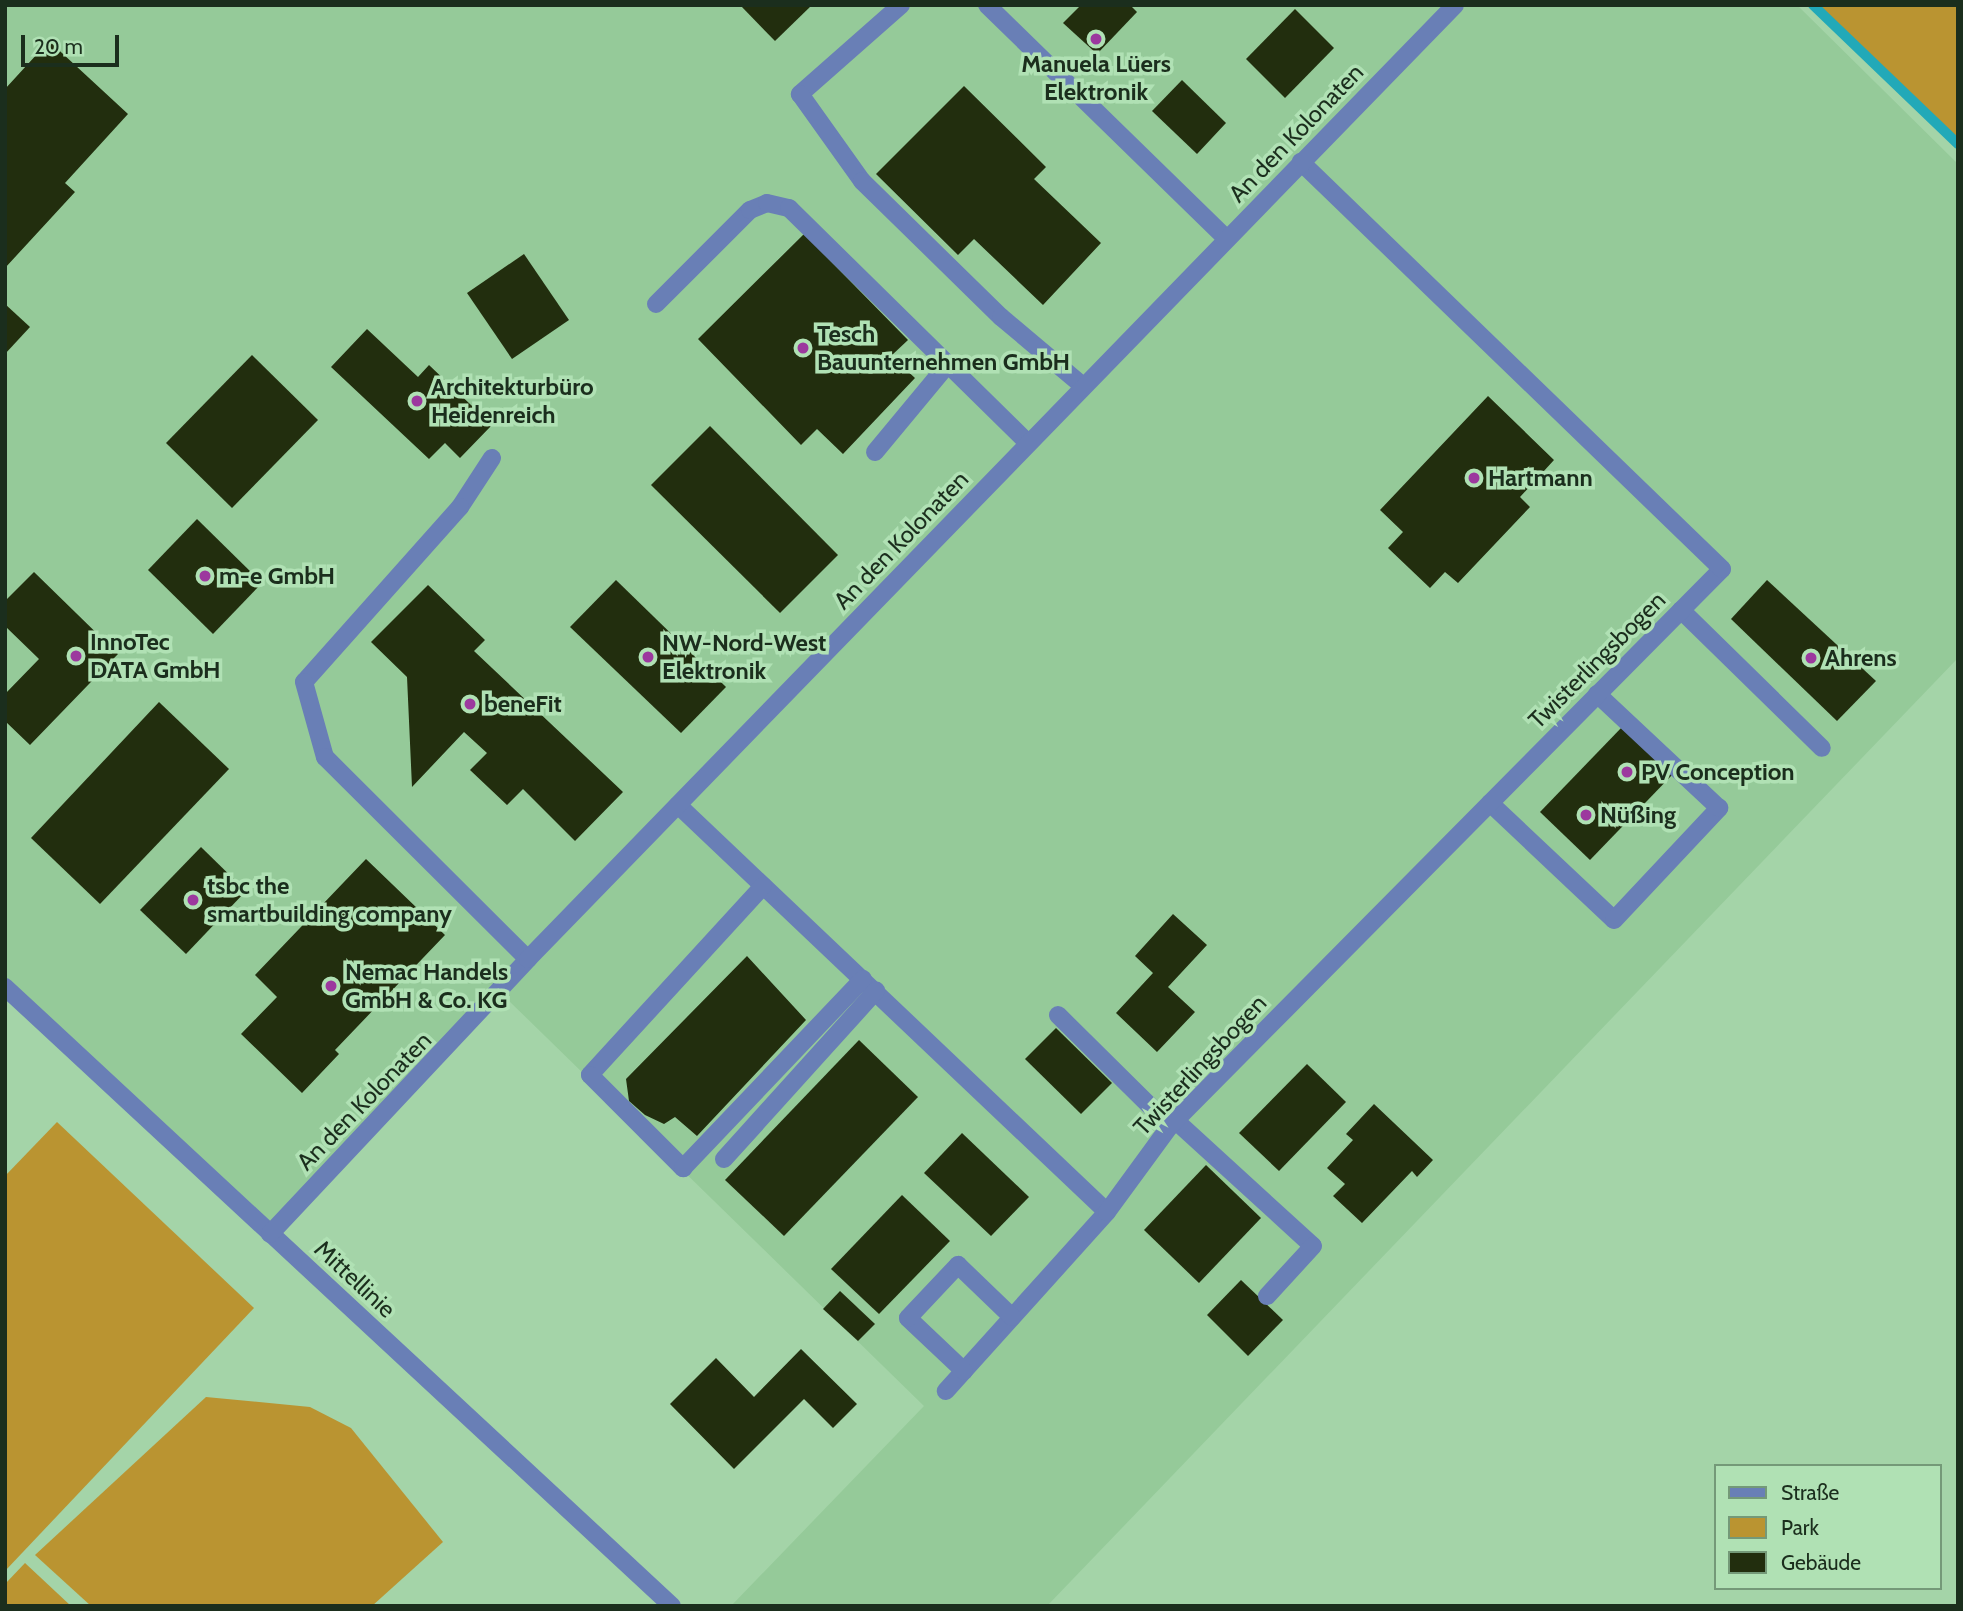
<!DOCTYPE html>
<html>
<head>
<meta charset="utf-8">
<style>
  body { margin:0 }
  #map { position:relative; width:1963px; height:1611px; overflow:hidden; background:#a4d4a8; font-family:Cabin,sans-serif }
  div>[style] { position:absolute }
  .built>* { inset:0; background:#95ca99 }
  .green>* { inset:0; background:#ba9431 }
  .stream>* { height:10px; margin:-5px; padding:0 5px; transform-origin:5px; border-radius:5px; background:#22a9b8 }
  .building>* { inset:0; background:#222e0e }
  .minor>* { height:18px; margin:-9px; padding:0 9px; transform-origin:9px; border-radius:9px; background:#697fb6 }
  .dots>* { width:19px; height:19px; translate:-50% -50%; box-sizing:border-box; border:4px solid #b0e1b4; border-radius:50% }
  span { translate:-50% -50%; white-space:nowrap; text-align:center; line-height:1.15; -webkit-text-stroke:7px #b0e1b4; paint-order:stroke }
  .poi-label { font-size:24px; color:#1b2e1d; font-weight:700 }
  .left { translate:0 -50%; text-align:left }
  .street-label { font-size:24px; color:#1b2e1d }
  .frame { position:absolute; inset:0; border:7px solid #1b2e1d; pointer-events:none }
  .legend { position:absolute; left:1714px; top:1464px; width:228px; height:126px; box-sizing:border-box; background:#b0e1b4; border:2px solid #749978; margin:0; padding:9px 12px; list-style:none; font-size:21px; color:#1b2e1d }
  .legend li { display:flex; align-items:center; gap:14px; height:35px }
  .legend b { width:35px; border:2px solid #749978 }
  .scale { position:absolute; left:21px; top:35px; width:98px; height:32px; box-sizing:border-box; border:4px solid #1b2e1d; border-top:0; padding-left:9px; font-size:21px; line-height:24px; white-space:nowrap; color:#1b2e1d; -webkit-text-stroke:5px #b0e1b4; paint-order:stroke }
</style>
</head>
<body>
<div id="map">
  <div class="built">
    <div style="clip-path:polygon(5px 5px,1797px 5px,1958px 164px,1958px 658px,1047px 1606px,731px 1606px,924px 1406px,503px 995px,270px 1234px,5px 988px)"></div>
  </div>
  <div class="green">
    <div style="clip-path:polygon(1813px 5px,1958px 5px,1958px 144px)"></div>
    <div style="clip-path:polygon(57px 1122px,254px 1308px,5px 1571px,5px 1176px)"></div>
    <div style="clip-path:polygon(206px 1397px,310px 1407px,351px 1428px,443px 1542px,372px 1606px,91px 1606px,35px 1555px)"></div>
    <div style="clip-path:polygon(25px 1563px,71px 1606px,5px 1606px,5px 1584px)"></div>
  </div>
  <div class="stream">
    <div style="left:1813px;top:5px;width:201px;rotate:43.8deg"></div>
  </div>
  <div class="building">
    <div style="clip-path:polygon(740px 5px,812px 5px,775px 41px)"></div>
    <div style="clip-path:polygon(1081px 5px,1130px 5px,1137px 12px,1097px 54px,1063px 23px)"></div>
    <div style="clip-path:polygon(1295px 9px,1334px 48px,1285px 98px,1246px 59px)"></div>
    <div style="clip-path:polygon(49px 41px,128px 114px,65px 183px,75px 192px,5px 268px,5px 89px)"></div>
    <div style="clip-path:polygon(1182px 80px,1226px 123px,1197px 154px,1152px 111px)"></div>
    <div style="clip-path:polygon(964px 86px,1046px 167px,1034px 179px,1101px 243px,1043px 305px,974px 239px,958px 255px,876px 174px)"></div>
    <div style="clip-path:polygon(804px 234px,908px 340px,891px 356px,915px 378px,843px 454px,817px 429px,801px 445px,698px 339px)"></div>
    <div style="clip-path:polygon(524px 254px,569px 320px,512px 359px,467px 293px)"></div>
    <div style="clip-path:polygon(5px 304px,30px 327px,5px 354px)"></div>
    <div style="clip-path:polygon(367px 329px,418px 377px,429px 365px,492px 425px,460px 458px,445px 443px,429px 459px,331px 367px)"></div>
    <div style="clip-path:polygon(252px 355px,318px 420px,232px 508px,166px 443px)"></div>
    <div style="clip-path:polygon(1488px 396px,1554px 460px,1520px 497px,1530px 507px,1458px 583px,1445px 572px,1430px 588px,1388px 548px,1403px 532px,1380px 510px)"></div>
    <div style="clip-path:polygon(710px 426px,838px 555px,780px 613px,651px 485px)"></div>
    <div style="clip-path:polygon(197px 519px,262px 583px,213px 634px,148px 570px)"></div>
    <div style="clip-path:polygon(34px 572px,118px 654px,30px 745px,5px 721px,5px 694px,39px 659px,5px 626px,5px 601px)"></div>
    <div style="clip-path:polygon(616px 580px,726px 687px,681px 733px,570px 627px)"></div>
    <div style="clip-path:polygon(1767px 580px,1876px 681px,1837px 721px,1731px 619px)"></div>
    <div style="clip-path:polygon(428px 585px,485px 640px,474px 651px,623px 792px,575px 841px,523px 789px,507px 805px,470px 770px,487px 753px,464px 732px,412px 787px,407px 677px,371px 642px)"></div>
    <div style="clip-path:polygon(159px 702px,229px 769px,100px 904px,31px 838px)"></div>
    <div style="clip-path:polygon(1623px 726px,1673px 774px,1590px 860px,1540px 812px)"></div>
    <div style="clip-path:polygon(201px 847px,246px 891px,186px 954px,140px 910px)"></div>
    <div style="clip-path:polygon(366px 859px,445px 935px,335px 1050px,339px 1054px,302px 1093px,241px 1034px,277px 997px,255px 975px)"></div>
    <div style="clip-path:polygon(1173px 914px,1207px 945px,1168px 987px,1195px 1012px,1157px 1052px,1116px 1013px,1153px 973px,1135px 956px)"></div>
    <div style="clip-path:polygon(747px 956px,806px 1020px,697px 1136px,675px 1117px,664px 1124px,645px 1115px,629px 1101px,626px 1079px)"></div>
    <div style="clip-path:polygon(1056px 1028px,1112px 1083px,1081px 1114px,1025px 1059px)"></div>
    <div style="clip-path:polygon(859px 1040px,918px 1097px,784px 1236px,725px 1180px)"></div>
    <div style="clip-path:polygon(1307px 1064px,1346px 1102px,1279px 1171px,1239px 1133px)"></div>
    <div style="clip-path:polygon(1374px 1104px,1433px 1160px,1417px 1177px,1412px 1171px,1362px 1223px,1333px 1196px,1345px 1184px,1327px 1168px,1353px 1140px,1346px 1134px)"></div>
    <div style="clip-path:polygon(962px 1133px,1029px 1197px,991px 1236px,924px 1173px)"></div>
    <div style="clip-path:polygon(1206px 1165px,1261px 1218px,1199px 1283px,1144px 1230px)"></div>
    <div style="clip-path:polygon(902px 1195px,950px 1241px,879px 1314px,831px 1269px)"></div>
    <div style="clip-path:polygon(1241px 1280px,1283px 1320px,1248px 1356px,1207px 1315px)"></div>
    <div style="clip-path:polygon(840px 1291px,875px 1324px,858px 1341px,823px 1309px)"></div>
    <div style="clip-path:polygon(801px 1349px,857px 1404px,833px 1428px,804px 1399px,734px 1469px,670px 1404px,716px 1358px,754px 1397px)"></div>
  </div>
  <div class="minor">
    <div style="left:901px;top:5px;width:135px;rotate:138.6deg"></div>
    <div style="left:800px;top:94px;width:107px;rotate:54.5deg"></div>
    <div style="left:862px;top:181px;width:194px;rotate:44.4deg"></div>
    <div style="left:1001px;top:317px;width:107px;rotate:40.1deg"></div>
    <div style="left:987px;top:5px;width:334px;rotate:44.3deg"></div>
    <div style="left:656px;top:304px;width:133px;rotate:-45deg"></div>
    <div style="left:750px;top:210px;width:18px;rotate:-22deg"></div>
    <div style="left:767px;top:203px;width:23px;rotate:13deg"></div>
    <div style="left:789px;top:208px;width:335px;rotate:44.5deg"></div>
    <div style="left:875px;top:452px;width:114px;rotate:-50.3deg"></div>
    <div style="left:492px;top:458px;width:59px;rotate:123.1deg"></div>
    <div style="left:460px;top:507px;width:234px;rotate:131.7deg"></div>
    <div style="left:304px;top:682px;width:78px;rotate:74.4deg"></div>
    <div style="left:325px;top:757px;width:286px;rotate:44.9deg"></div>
    <div style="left:1681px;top:610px;width:197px;rotate:44.4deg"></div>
    <div style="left:1490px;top:803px;width:170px;rotate:43.3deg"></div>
    <div style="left:1614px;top:920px;width:154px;rotate:-46.8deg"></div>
    <div style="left:1719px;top:808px;width:167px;rotate:-136.9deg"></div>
    <div style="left:678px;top:805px;width:591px;rotate:43.49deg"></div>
    <div style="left:1107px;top:1212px;width:241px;rotate:132deg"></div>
    <div style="left:763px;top:886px;width:256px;rotate:132.5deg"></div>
    <div style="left:590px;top:1075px;width:132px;rotate:45deg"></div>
    <div style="left:683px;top:1168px;width:261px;rotate:-46.4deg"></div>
    <div style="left:5px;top:987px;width:910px;rotate:42.86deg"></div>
    <div style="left:1058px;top:1015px;width:158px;rotate:44.7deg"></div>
    <div style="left:1176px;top:1121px;width:185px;rotate:42.4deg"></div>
    <div style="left:1313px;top:1246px;width:68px;rotate:132.6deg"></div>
    <div style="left:724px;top:1159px;width:227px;rotate:-47.9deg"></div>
    <div style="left:1107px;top:1212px;width:107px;rotate:-53.8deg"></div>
    <div style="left:1170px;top:1126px;width:784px;rotate:-45.26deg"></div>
    <div style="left:1722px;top:569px;width:586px;rotate:-135.97deg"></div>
    <div style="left:270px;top:1234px;width:377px;rotate:-46.8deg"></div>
    <div style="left:528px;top:959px;width:1330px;rotate:-45.82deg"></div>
    <div style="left:964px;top:1371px;width:77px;rotate:-136.6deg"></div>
    <div style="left:908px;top:1318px;width:73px;rotate:-46.7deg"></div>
    <div style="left:958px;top:1265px;width:75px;rotate:43.9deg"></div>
  </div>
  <div class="dots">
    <div style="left:1096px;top:39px;background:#9c389e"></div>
    <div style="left:803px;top:348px;background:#9c389e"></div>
    <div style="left:417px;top:401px;background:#9c389e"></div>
    <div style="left:1474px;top:478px;background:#9c389e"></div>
    <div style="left:205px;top:576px;background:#9c389e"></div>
    <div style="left:76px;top:656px;background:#9c389e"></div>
    <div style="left:648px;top:657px;background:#9c389e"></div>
    <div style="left:1811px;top:658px;background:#9c389e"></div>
    <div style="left:470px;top:704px;background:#9c389e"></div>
    <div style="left:1627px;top:772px;background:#9c389e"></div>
    <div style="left:1586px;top:815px;background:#9c389e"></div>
    <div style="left:193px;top:900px;background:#9c389e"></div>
    <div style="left:331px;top:986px;background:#9c389e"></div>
  </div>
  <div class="poi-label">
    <span style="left:1096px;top:78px">Manuela Lüers<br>Elektronik</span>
    <span class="left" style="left:817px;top:348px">Tesch<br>Bauunternehmen GmbH</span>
    <span class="left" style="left:431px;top:401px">Architekturbüro<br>Heidenreich</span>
    <span class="left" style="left:1488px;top:478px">Hartmann</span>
    <span class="left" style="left:219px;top:576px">m-e GmbH</span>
    <span class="left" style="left:90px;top:656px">InnoTec<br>DATA GmbH</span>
    <span class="left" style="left:662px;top:657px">NW-Nord-West<br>Elektronik</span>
    <span class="left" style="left:1825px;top:658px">Ahrens</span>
    <span class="left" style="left:484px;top:704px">beneFit</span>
    <span class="left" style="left:1641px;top:772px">PV Conception</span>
    <span class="left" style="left:1600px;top:815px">Nüßing</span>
    <span class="left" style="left:207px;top:900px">tsbc the<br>smartbuilding company</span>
    <span class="left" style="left:345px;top:986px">Nemac Handels<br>GmbH &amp; Co. KG</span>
  </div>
  <div class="street-label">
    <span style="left:1296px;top:133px;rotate:-46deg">An den Kolonaten</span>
    <span style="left:901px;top:540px;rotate:-46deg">An den Kolonaten</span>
    <span style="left:1597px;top:660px;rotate:-45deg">Twisterlingsbogen</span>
    <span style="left:1200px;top:1065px;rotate:-47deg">Twisterlingsbogen</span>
    <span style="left:364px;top:1101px;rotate:-46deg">An den Kolonaten</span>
    <span style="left:355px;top:1279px;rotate:43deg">Mittellinie</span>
  </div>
  <div class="frame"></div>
  <ul class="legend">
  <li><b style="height:9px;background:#697fb6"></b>Straße</li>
  <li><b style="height:19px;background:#ba9431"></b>Park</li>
  <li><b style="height:19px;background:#222e0e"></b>Gebäude</li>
  </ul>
  <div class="scale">20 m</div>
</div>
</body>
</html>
